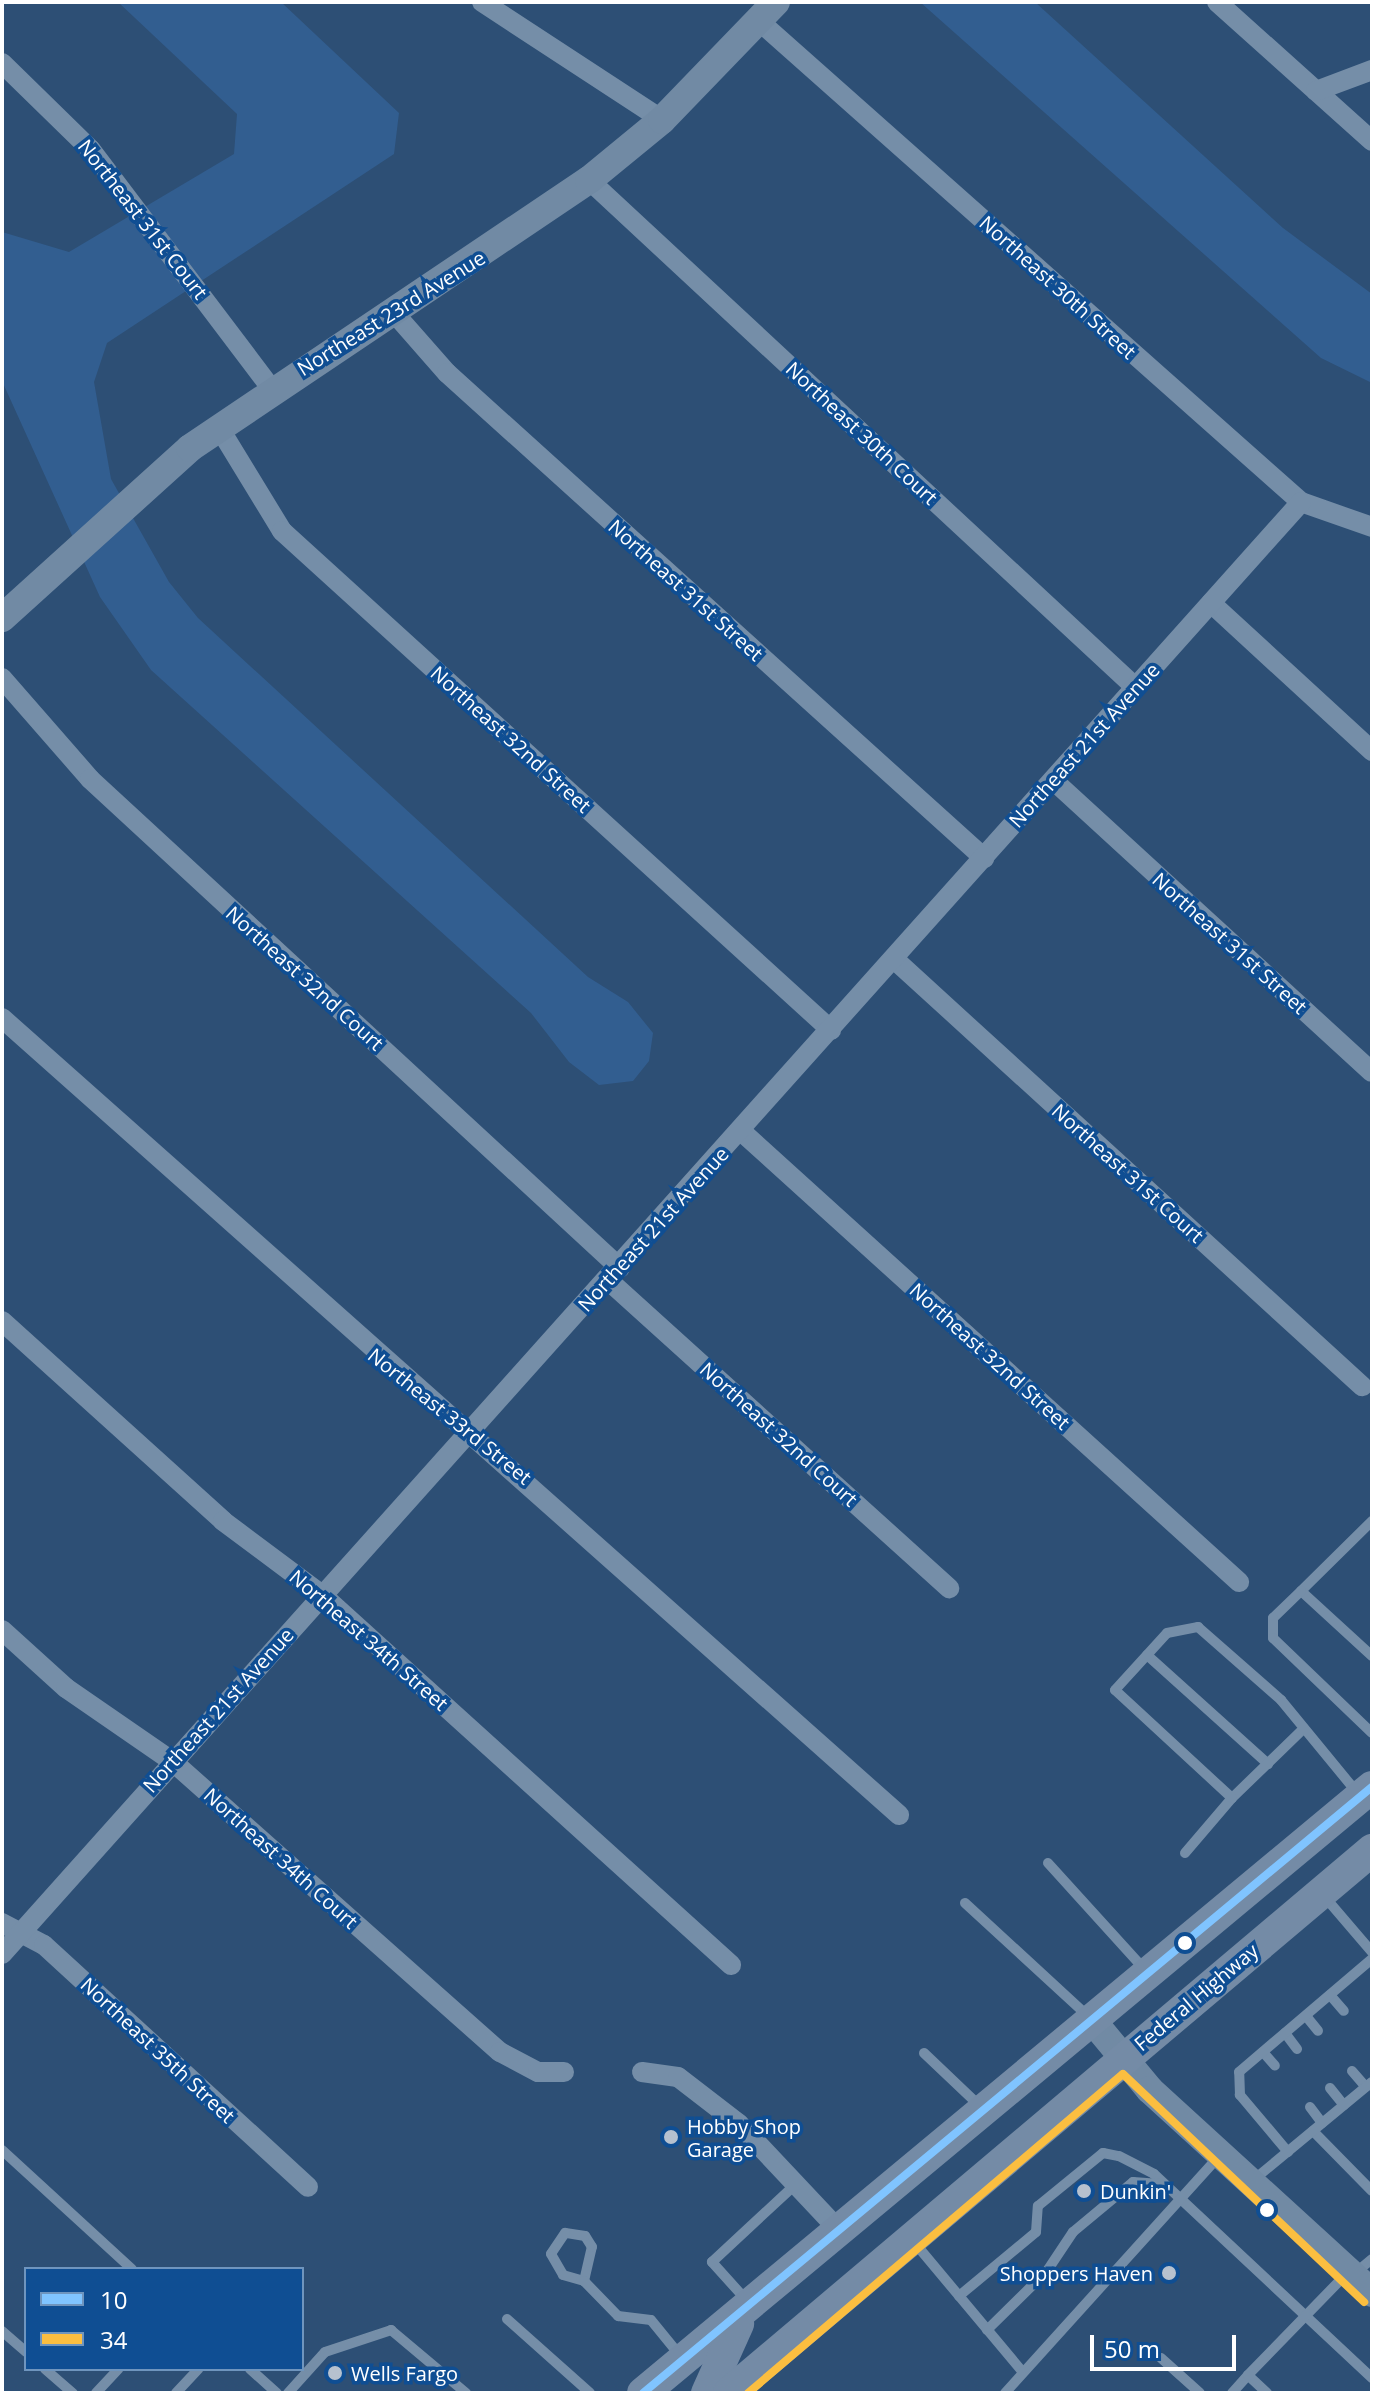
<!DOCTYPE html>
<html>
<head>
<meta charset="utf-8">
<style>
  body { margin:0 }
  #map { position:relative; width:1374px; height:2395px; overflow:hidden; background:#2d4f75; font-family:"Open Sans",sans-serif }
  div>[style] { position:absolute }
  .water>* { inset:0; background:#325e90 }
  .lane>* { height:10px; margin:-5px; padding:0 5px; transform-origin:5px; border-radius:5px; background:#758ea8 }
  .street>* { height:20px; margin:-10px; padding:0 10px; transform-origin:10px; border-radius:10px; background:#758ea8 }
  .secondary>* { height:28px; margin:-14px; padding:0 14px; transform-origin:14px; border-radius:14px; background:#718aa4 }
  .primary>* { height:32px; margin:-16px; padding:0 16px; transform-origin:16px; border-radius:16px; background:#748ba6 }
  .bus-1>* { height:8px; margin:-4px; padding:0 4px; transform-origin:4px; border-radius:4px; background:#80c4ff }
  .bus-2>* { height:8px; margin:-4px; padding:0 4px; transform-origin:4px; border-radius:4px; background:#fbbe40 }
  .dots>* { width:22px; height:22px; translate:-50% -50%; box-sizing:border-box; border:4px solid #0f4e93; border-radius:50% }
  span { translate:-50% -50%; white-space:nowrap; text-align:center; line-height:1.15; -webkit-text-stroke:7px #0f4e93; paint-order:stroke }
  .street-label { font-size:20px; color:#fff }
  .poi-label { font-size:20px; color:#fff }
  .left { translate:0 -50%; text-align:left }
  .right { translate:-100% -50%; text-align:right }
  .frame { position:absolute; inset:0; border:4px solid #fff; pointer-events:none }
  .legend { position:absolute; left:24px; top:2267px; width:280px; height:104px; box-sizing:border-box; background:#0f4e93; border:2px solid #6f95be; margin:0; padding:10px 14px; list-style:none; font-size:24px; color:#fff }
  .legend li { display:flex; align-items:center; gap:16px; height:40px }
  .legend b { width:40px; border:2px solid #6f95be }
  .scale { position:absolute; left:1090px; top:2335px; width:146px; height:36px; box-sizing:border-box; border:4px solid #fff; border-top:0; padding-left:10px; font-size:24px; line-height:28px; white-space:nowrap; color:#fff; -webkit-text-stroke:6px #0f4e93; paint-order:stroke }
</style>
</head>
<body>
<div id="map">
  <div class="water">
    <div style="clip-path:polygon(118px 2px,281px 2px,399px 113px,394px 154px,107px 343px,94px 382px,111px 479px,169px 582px,198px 618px,588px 977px,628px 1002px,653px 1033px,649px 1061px,633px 1081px,599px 1085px,569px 1062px,531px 1013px,151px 670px,100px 597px,2px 381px,2px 232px,69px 252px,234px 154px,237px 114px)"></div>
    <div style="clip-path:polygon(920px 2px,1035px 2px,1283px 228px,1372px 294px,1372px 383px,1321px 358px)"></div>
  </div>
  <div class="lane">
    <div style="left:1301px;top:1591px;width:100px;rotate:-44.6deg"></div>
    <div style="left:1147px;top:1655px;width:163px;rotate:42deg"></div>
    <div style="left:1372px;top:1656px;width:96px;rotate:-137.5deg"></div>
    <div style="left:1301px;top:1591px;width:39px;rotate:136deg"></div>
    <div style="left:1273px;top:1618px;width:20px;rotate:90deg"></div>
    <div style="left:1273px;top:1638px;width:137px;rotate:43.8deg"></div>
    <div style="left:1232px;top:1798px;width:95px;rotate:-44.1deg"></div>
    <div style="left:1185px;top:1853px;width:72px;rotate:-49.5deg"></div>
    <div style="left:1232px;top:1798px;width:159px;rotate:-137.3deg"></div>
    <div style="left:1115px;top:1690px;width:77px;rotate:-47.6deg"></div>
    <div style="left:1167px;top:1633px;width:32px;rotate:-11deg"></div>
    <div style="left:1198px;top:1627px;width:111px;rotate:41.3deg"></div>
    <div style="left:1281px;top:1700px;width:123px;rotate:50.6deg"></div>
    <div style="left:1048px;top:1863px;width:143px;rotate:47.8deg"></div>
    <div style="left:1324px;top:1896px;width:74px;rotate:49.4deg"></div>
    <div style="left:965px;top:1903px;width:170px;rotate:42.6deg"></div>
    <div style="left:1330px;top:1995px;width:21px;rotate:49deg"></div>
    <div style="left:1306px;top:2016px;width:19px;rotate:51deg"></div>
    <div style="left:1285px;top:2033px;width:20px;rotate:53deg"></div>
    <div style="left:1263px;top:2052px;width:18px;rotate:49deg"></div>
    <div style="left:924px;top:2053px;width:80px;rotate:43.5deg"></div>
    <div style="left:1352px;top:2071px;width:21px;rotate:49deg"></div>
    <div style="left:1330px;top:2088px;width:22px;rotate:51deg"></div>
    <div style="left:1310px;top:2107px;width:20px;rotate:53deg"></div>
    <div style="left:1313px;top:2131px;width:84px;rotate:45.5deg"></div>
    <div style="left:2px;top:2150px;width:176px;rotate:42.5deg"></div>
    <div style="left:1288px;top:2152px;width:75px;rotate:-130.1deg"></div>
    <div style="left:1240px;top:2095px;width:23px;rotate:-92deg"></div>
    <div style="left:1239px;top:2072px;width:175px;rotate:-40.4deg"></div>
    <div style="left:1251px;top:2182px;width:157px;rotate:-39.6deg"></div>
    <div style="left:914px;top:2242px;width:167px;rotate:50.1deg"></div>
    <div style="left:1354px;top:2274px;width:23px;rotate:-40deg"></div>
    <div style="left:584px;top:2281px;width:35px;rotate:-77deg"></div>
    <div style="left:592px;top:2247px;width:13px;rotate:-122deg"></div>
    <div style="left:585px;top:2236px;width:20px;rotate:-171deg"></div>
    <div style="left:565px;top:2233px;width:25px;rotate:124deg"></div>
    <div style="left:551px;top:2254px;width:24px;rotate:60deg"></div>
    <div style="left:563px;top:2275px;width:22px;rotate:16deg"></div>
    <div style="left:584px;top:2281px;width:49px;rotate:45.8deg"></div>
    <div style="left:618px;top:2316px;width:33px;rotate:7deg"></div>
    <div style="left:651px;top:2320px;width:49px;rotate:50.8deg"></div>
    <div style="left:959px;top:2296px;width:100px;rotate:-39.7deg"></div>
    <div style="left:1036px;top:2232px;width:26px;rotate:-86deg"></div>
    <div style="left:1038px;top:2206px;width:84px;rotate:-39.2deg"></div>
    <div style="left:1103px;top:2153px;width:16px;rotate:11deg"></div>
    <div style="left:1119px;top:2156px;width:39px;rotate:27deg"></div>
    <div style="left:1154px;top:2174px;width:299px;rotate:43.1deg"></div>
    <div style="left:748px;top:2302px;width:54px;rotate:-132deg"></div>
    <div style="left:712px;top:2262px;width:115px;rotate:-42.9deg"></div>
    <div style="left:507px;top:2319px;width:111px;rotate:41.7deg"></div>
    <div style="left:987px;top:2330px;width:84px;rotate:-44.5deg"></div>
    <div style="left:1047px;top:2271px;width:47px;rotate:-56.3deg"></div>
    <div style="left:1073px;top:2232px;width:78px;rotate:-39.8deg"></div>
    <div style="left:1133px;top:2182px;width:27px;rotate:4deg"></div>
    <div style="left:2px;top:2331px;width:32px;rotate:41deg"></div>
    <div style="left:1161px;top:2358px;width:52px;rotate:41.9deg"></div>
    <div style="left:45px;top:2369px;width:37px;rotate:41deg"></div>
    <div style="left:250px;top:2369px;width:36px;rotate:42deg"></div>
    <div style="left:96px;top:2393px;width:33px;rotate:-47deg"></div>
    <div style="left:176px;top:2393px;width:33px;rotate:-47deg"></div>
    <div style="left:288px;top:2393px;width:55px;rotate:-47.9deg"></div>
    <div style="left:325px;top:2352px;width:70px;rotate:-18.4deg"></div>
    <div style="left:391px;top:2330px;width:98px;rotate:40deg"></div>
    <div style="left:1005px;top:2393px;width:318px;rotate:-47.9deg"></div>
    <div style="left:1232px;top:2393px;width:24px;rotate:-48deg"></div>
    <div style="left:1267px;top:2393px;width:26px;rotate:-137deg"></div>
    <div style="left:1248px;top:2375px;width:144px;rotate:-45.8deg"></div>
  </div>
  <div class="street">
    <div style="left:482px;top:2px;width:215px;rotate:33.2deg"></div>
    <div style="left:1217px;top:2px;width:208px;rotate:41.9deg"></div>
    <div style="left:759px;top:21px;width:725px;rotate:41.59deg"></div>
    <div style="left:1301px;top:502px;width:75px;rotate:19.4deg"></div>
    <div style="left:2px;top:63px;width:124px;rotate:44.3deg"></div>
    <div style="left:91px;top:150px;width:298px;rotate:52.9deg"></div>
    <div style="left:1316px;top:91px;width:60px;rotate:-20.6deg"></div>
    <div style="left:589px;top:180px;width:745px;rotate:42.88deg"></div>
    <div style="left:396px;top:315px;width:77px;rotate:48.7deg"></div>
    <div style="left:447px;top:373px;width:724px;rotate:42.09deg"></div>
    <div style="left:218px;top:426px;width:123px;rotate:58.6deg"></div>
    <div style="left:282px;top:531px;width:742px;rotate:42.27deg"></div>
    <div style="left:1211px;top:603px;width:219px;rotate:42.6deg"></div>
    <div style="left:2px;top:678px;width:134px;rotate:48.9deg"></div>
    <div style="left:90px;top:779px;width:721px;rotate:42.7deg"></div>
    <div style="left:1053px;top:780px;width:432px;rotate:42.5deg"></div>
    <div style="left:894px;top:959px;width:634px;rotate:42.38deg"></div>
    <div style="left:2px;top:1018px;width:1200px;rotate:41.62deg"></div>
    <div style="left:741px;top:1131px;width:672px;rotate:42.16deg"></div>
    <div style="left:608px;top:1280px;width:460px;rotate:42.1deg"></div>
    <div style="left:2px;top:1321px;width:298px;rotate:42.1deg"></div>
    <div style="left:223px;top:1521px;width:122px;rotate:36.7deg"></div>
    <div style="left:321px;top:1594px;width:553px;rotate:42.14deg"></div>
    <div style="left:2px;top:1630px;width:86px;rotate:42.2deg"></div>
    <div style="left:66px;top:1688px;width:129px;rotate:34.6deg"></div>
    <div style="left:172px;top:1761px;width:438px;rotate:41.6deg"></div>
    <div style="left:500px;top:2052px;width:43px;rotate:27.8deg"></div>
    <div style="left:538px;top:2072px;width:26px"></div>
    <div style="left:2px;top:1923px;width:47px;rotate:27.6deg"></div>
    <div style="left:44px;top:1945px;width:358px;rotate:42.5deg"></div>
    <div style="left:2px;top:1954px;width:1948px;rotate:-48.18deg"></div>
    <div style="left:642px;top:2072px;width:36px;rotate:8deg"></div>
    <div style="left:678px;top:2077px;width:77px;rotate:37.6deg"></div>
    <div style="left:739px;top:2124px;width:144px;rotate:46.7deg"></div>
  </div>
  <div class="secondary">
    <div style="left:2px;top:618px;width:253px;rotate:-42.1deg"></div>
    <div style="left:190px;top:448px;width:481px;rotate:-33.9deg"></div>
    <div style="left:589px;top:180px;width:94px;rotate:-39.4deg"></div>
    <div style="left:662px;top:120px;width:164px;rotate:-46deg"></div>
    <div style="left:1091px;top:2019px;width:92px;rotate:50.3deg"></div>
    <div style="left:1150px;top:2090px;width:301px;rotate:42.4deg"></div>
  </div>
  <div class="primary">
    <div style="left:643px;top:2393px;width:948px;rotate:-39.74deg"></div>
    <div style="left:707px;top:2393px;width:76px;rotate:-65.8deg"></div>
    <div style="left:729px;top:2393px;width:842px;rotate:-40.18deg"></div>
  </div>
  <div class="bus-1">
    <div style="left:643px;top:2393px;width:948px;rotate:-39.74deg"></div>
  </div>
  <div class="bus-2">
    <div style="left:748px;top:2393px;width:492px;rotate:-40.4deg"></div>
    <div style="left:1123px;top:2074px;width:332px;rotate:43.4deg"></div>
  </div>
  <div class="dots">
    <div style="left:1185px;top:1943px;background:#fff"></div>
    <div style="left:671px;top:2137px;background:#b6c1cf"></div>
    <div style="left:1084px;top:2191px;background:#b6c1cf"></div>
    <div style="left:1267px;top:2210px;background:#fff"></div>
    <div style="left:1169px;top:2273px;background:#b6c1cf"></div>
    <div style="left:335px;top:2373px;background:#b6c1cf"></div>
  </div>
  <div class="street-label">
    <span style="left:143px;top:219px;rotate:52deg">Northeast 31st Court</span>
    <span style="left:1058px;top:287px;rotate:42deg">Northeast 30th Street</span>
    <span style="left:391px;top:313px;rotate:-32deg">Northeast 23rd Avenue</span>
    <span style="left:862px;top:433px;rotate:43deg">Northeast 30th Court</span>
    <span style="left:686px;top:590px;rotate:42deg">Northeast 31st Street</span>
    <span style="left:511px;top:739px;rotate:42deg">Northeast 32nd Street</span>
    <span style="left:1084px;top:745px;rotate:-48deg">Northeast 21st Avenue</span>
    <span style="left:1230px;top:943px;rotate:42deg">Northeast 31st Street</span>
    <span style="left:305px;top:978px;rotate:42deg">Northeast 32nd Court</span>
    <span style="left:1128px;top:1173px;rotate:42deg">Northeast 31st Court</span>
    <span style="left:653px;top:1229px;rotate:-48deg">Northeast 21st Avenue</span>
    <span style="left:990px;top:1356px;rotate:42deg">Northeast 32nd Street</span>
    <span style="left:450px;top:1416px;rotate:39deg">Northeast 33rd Street</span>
    <span style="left:779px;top:1434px;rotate:42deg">Northeast 32nd Court</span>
    <span style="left:369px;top:1640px;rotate:41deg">Northeast 34th Street</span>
    <span style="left:218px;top:1710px;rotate:-48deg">Northeast 21st Avenue</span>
    <span style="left:281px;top:1858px;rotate:42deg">Northeast 34th Court</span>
    <span style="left:1196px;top:1997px;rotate:-40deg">Federal Highway</span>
    <span style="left:158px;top:2050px;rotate:43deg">Northeast 35th Street</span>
  </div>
  <div class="poi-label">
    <span class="left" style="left:687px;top:2138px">Hobby Shop<br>Garage</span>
    <span class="left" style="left:1100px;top:2191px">Dunkin'</span>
    <span class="right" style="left:1153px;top:2273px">Shoppers Haven</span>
    <span class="left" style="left:351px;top:2373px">Wells Fargo</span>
  </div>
  <div class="frame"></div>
  <ul class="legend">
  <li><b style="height:10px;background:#80c4ff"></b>10</li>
  <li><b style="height:10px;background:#fbbe40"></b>34</li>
  </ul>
  <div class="scale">50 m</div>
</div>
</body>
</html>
